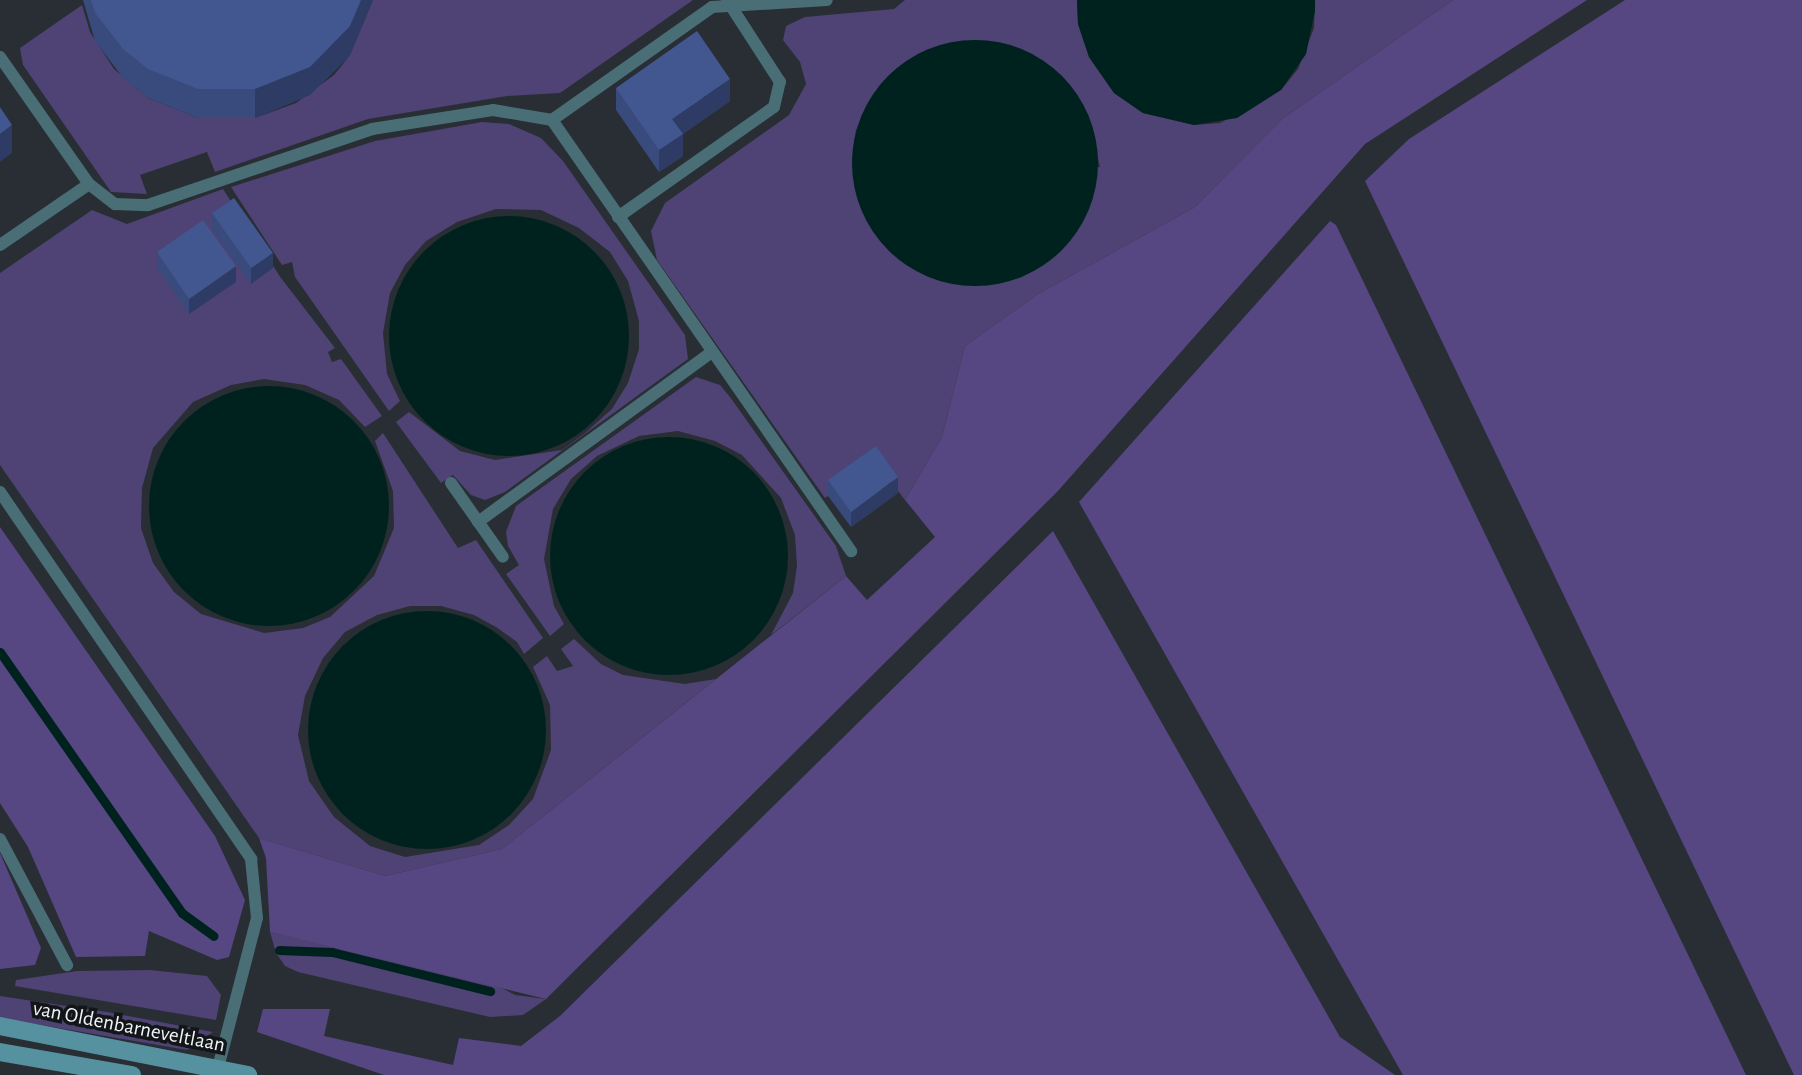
<!DOCTYPE html>
<html>
<head>
<meta charset="utf-8">
<style>
  body { margin:0 }
  #map { position:relative; width:1802px; height:1075px; overflow:hidden; background:#282e33; font-family:"Alegreya Sans",sans-serif }
  div>[style] { position:absolute }
  .green>* { inset:0; background:#4f4274 }
  .forest>* { inset:0; background:#564783 }
  .water>* { inset:0; background:#00221f }
  .round { border-radius:50% }
  .stream>* { height:9px; margin:-4.5px; padding:0 4.5px; transform-origin:4.5px; border-radius:4.5px; background:#00221f }
  .lane>* { height:12px; margin:-6px; padding:0 6px; transform-origin:6px; border-radius:6px; background:#496e76 }
  .secondary>* { height:18px; margin:-9px; padding:0 9px; transform-origin:9px; border-radius:9px; background:#55919f }
  .wall>* { inset:0; background:#394a7c }
  .shaded-wall>* { inset:0; background:#2e3c65 }
  .building>* { inset:0; background:#425690 }
  span { translate:-50% -50%; white-space:nowrap; text-align:center; line-height:1.15; -webkit-text-stroke:7px #131618; paint-order:stroke }
  .street-label { font-size:21px; color:#f0f4f7 }
</style>
</head>
<body>
<div id="map">
  <div class="green">
    <div style="clip-path:polygon(373px 0,693px 0,560px 93px,507px 96px,368px 119px,215px 172px,207px 152px,140px 175px,147px 194px,111px 192px,23px 65px,20px 48px,82px 5px,90px 32px,114px 69px,148px 98px,198px 118px,255px 118px,296px 103px,334px 75px,350px 55px)"></div>
    <div style="clip-path:polygon(evenodd,905px 0,1077px 0,1078px 24px,1089px 57px,1114px 93px,1143px 113px,1194px 125px,1220px 123px,1281px 90px,1298px 69px,1314px 28px,1315px 0,1453px 0,1282px 119px,1195px 207px,1038px 294px,965px 346px,942px 437px,905px 500px,876px 462px,825px 498px,657px 260px,651px 231px,665px 203px,789px 115px,806px 84px,800px 62px,783px 40px,786px 26px,805px 17px,894px 9px,905px 0,1087px 112px,1100px 167px,856px 193px,852px 162px,856px 129px,1087px 112px)"></div>
    <div style="clip-path:polygon(482px 122px,509px 124px,541px 138px,563px 161px,685px 335px,688px 359px,505px 492px,485px 500px,471px 495px,453px 475px,441px 483px,396px 422px,409px 412px,460px 451px,495px 460px,562px 450px,585px 433px,612px 409px,628px 383px,639px 349px,639px 321px,628px 281px,610px 252px,579px 228px,541px 210px,496px 209px,457px 222px,426px 241px,405px 265px,390px 293px,383px 333px,387px 374px,400px 401px,389px 411px,295px 277px,292px 262px,282px 265px,231px 187px,375px 141px)"></div>
    <div style="clip-path:polygon(223px 189px,281px 278px,335px 348px,328px 352px,332px 362px,341px 359px,382px 416px,365px 427px,339px 400px,305px 385px,264px 379px,231px 385px,193px 402px,153px 448px,142px 488px,141px 528px,153px 563px,174px 592px,201px 614px,264px 633px,303px 628px,330px 617px,374px 576px,394px 528px,393px 491px,375px 441px,383px 433px,458px 548px,476px 540px,543px 638px,524px 654px,517px 642px,496px 627px,474px 615px,441px 606px,410px 606px,377px 615px,345px 632px,323px 658px,305px 696px,298px 735px,309px 781px,334px 817px,370px 846px,405px 857px,479px 845px,509px 825px,533px 799px,551px 750px,550px 705px,533px 667px,547px 656px,557px 671px,573px 666px,561px 649px,574px 639px,601px 664px,623px 675px,685px 684px,716px 679px,502px 849px,385px 876px,259px 838px,0 465px,0 273px,92px 210px,127px 224px)"></div>
    <div style="clip-path:polygon(696px 377px,720px 385px,730px 397px,836px 546px,846px 576px,771px 635px,793px 593px,797px 566px,795px 535px,781px 498px,742px 455px,715px 441px,678px 431px,639px 436px,597px 456px,571px 479px,553px 509px,544px 559px,554px 606px,564px 624px,550px 636px,506px 574px,519px 565px,508px 546px,506px 532px,516px 506px)"></div>
    <div style="clip-path:polygon(270px 932px,496px 985px,515px 995px,546px 999px,523px 1015px,490px 1017px,298px 972px,285px 966px,276px 953px)"></div>
    <div style="clip-path:polygon(150px 970px,207px 976px,221px 995px,216px 1020px,15px 986px,16px 980px,77px 971px)"></div>
    <div style="clip-path:polygon(0 996px,107px 1012px,213px 1032px,187px 1050px,0 1018px)"></div>
  </div>
  <div class="forest">
    <div style="clip-path:polygon(1453px 0,1587px 0,1365px 144px,1057px 492px,546px 999px,270px 932px,266px 858px,259px 838px,385px 876px,502px 849px,846px 576px,867px 600px,935px 537px,905px 500px,942px 437px,965px 346px,1038px 294px,1195px 207px,1282px 119px)"></div>
    <div style="clip-path:polygon(1625px 0,1802px 0,1802px 1075px,1794px 1075px,1365px 181px,1409px 139px)"></div>
    <div style="clip-path:polygon(1330px 221px,1336px 225px,1746px 1075px,1403px 1075px,1079px 502px)"></div>
    <div style="clip-path:polygon(0 527px,215px 836px,245px 900px,229px 957px,217px 960px,149px 931px,145px 956px,76px 957px,28px 847px,0 803px)"></div>
    <div style="clip-path:polygon(1053px 531px,1340px 1037px,1395px 1075px,384px 1075px,257px 1032px,263px 1009px,330px 1009px,324px 1036px,453px 1065px,459px 1038px,521px 1046px,560px 1016px)"></div>
    <div style="clip-path:polygon(0 853px,41px 948px,35px 965px,0 969px)"></div>
  </div>
  <div class="water">
    <div style="clip-path:polygon(1077px 0,1315px 0,1315px 11px,1306px 54px,1281px 90px,1237px 118px,1194px 125px,1143px 113px,1114px 93px,1089px 57px,1078px 24px)"></div>
    <div class="round" style="left:852px;top:40px;width:246px;height:246px"></div>
    <div class="round" style="left:389px;top:216px;width:240px;height:240px"></div>
    <div class="round" style="left:149px;top:386px;width:240px;height:240px"></div>
    <div class="round" style="left:550px;top:437px;width:238px;height:238px"></div>
    <div class="round" style="left:308px;top:611px;width:238px;height:238px"></div>
  </div>
  <div class="stream">
    <div style="left:0;top:652px;width:318px;rotate:55.1deg"></div>
    <div style="left:182px;top:913px;width:39px;rotate:36deg"></div>
    <div style="left:279px;top:950px;width:53px;rotate:2.2deg"></div>
    <div style="left:332px;top:952px;width:163px;rotate:13.9deg"></div>
  </div>
  <div class="lane">
    <div style="left:0;top:57px;width:155px;rotate:55deg"></div>
    <div style="left:89px;top:184px;width:33px;rotate:38deg"></div>
    <div style="left:115px;top:204px;width:33px;rotate:2deg"></div>
    <div style="left:148px;top:205px;width:237px;rotate:-18.7deg"></div>
    <div style="left:372px;top:129px;width:122px;rotate:-8.9deg"></div>
    <div style="left:493px;top:110px;width:60px;rotate:9.6deg"></div>
    <div style="left:552px;top:120px;width:525px;rotate:55.25deg"></div>
    <div style="left:552px;top:120px;width:196px;rotate:-35.2deg"></div>
    <div style="left:712px;top:7px;width:115px;rotate:-3.5deg"></div>
    <div style="left:618px;top:217px;width:191px;rotate:-35.2deg"></div>
    <div style="left:774px;top:107px;width:26px;rotate:-77deg"></div>
    <div style="left:780px;top:82px;width:98px;rotate:-122.9deg"></div>
    <div style="left:0;top:245px;width:108px;rotate:-34.4deg"></div>
    <div style="left:451px;top:483px;width:90px;rotate:54.9deg"></div>
    <div style="left:0;top:492px;width:445px;rotate:55.6deg"></div>
    <div style="left:251px;top:859px;width:59px;rotate:84.2deg"></div>
    <div style="left:257px;top:918px;width:162px;rotate:104.6deg"></div>
    <div style="left:478px;top:522px;width:288px;rotate:-36deg"></div>
    <div style="left:0;top:839px;width:143px;rotate:62deg"></div>
  </div>
  <div class="secondary">
    <div style="left:0;top:1026px;width:253px;rotate:11.2deg"></div>
    <div style="left:0;top:1052px;width:134px;rotate:9.9deg"></div>
  </div>
  <div class="wall">
    <div style="clip-path:polygon(83px 0,373px 0,350px 55px,310px 95px,255px 118px,198px 118px,148px 98px,123px 78px,95px 41px)"></div>
    <div style="clip-path:polygon(616px 88px,730px 101px,683px 134px,683px 156px,659px 172px,616px 110px)"></div>
    <div style="clip-path:polygon(212px 213px,273px 268px,251px 284px,212px 229px)"></div>
    <div style="clip-path:polygon(157px 252px,236px 282px,189px 314px,157px 268px)"></div>
    <div style="clip-path:polygon(828px 480px,898px 493px,851px 527px,828px 496px)"></div>
  </div>
  <div class="shaded-wall">
    <div style="clip-path:polygon(361px 0,373px 0,350px 55px,310px 95px,255px 118px,255px 89px)"></div>
    <div style="clip-path:polygon(730px 79px,730px 101px,683px 134px,683px 156px,659px 172px,659px 150px,672px 119px)"></div>
    <div style="clip-path:polygon(12px 125px,12px 153px,0 162px,0 134px)"></div>
    <div style="clip-path:polygon(273px 253px,273px 268px,251px 284px,251px 268px)"></div>
    <div style="clip-path:polygon(236px 266px,236px 282px,189px 314px,189px 299px)"></div>
    <div style="clip-path:polygon(898px 477px,898px 493px,851px 527px,851px 512px)"></div>
  </div>
  <div class="building">
    <div style="clip-path:polygon(91px 0,361px 0,350px 26px,310px 67px,255px 89px,198px 89px,148px 69px,123px 49px,95px 13px)"></div>
    <div style="clip-path:polygon(697px 31px,730px 79px,672px 119px,683px 134px,659px 150px,616px 88px)"></div>
    <div style="clip-path:polygon(0 107px,12px 125px,0 134px)"></div>
    <div style="clip-path:polygon(234px 198px,273px 253px,251px 268px,212px 213px)"></div>
    <div style="clip-path:polygon(203px 220px,236px 266px,189px 299px,157px 252px)"></div>
    <div style="clip-path:polygon(876px 446px,898px 477px,851px 512px,828px 480px)"></div>
  </div>
  <div class="street-label">
    <span style="left:129px;top:1027px;rotate:11deg">van Oldenbarneveltlaan</span>
  </div>
</div>
</body>
</html>
